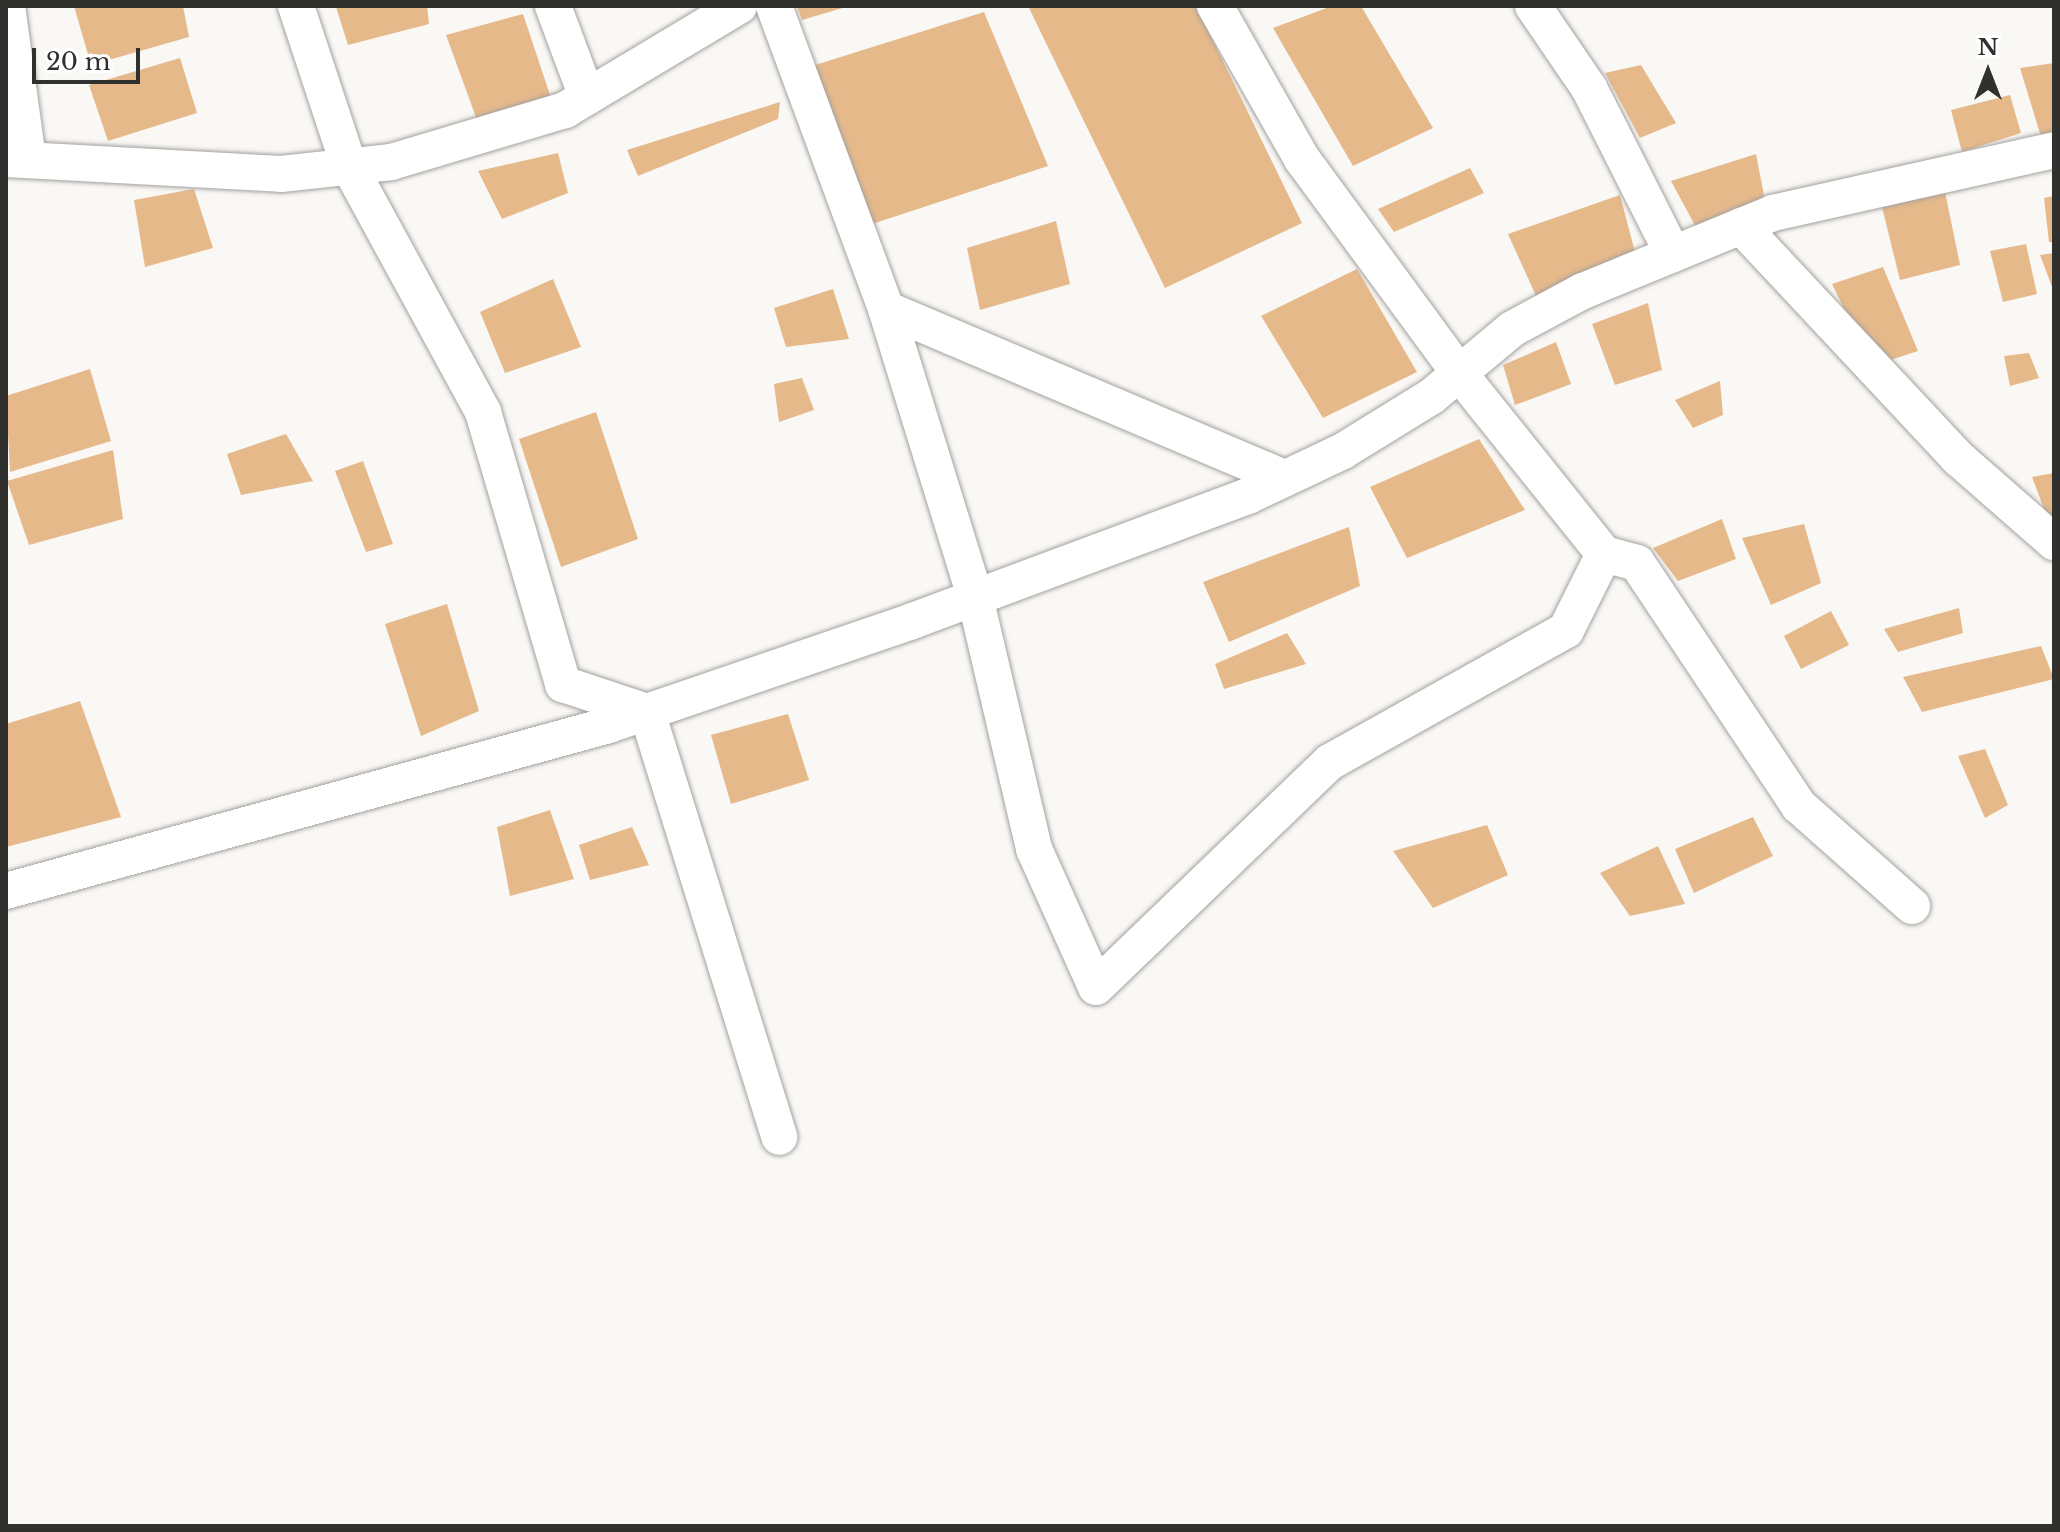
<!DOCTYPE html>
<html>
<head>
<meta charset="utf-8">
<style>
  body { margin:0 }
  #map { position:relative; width:2060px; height:1532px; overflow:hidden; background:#faf8f5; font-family:"Libre Baskerville",serif }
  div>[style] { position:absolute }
  .building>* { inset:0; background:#e6b98b }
  .roads { filter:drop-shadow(0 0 2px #a3a19e) drop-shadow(0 0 2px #a3a19e) }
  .street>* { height:36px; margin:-18px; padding:0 18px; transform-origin:18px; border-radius:18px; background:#fff }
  span { translate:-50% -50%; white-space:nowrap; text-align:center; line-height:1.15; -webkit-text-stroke:8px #fff; paint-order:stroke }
  .frame { position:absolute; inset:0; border:8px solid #30302e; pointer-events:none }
  .north { position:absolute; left:1948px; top:32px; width:80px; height:80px; -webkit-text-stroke:6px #fff; paint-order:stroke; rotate:0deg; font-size:22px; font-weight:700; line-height:32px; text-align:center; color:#30302e }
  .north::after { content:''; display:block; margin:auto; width:28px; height:36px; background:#30302e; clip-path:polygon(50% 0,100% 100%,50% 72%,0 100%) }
  .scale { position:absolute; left:32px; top:48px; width:108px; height:36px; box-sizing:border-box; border:4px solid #30302e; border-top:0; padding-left:10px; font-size:24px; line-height:28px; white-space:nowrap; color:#30302e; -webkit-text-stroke:6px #fff; paint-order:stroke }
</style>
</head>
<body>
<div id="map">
  <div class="building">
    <div style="clip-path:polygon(74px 6px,183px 6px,189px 37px,91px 65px)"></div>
    <div style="clip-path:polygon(427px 6px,429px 24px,348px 45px,336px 7px)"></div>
    <div style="clip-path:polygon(797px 6px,846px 6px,846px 7px,802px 20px)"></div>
    <div style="clip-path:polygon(1028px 6px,1196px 6px,1302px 223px,1165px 288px)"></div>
    <div style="clip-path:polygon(1332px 6px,1361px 6px,1433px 128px,1353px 166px,1273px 28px)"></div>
    <div style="clip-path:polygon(984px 12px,1048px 166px,860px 228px,812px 66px)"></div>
    <div style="clip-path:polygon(523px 14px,552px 101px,477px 120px,446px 35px)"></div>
    <div style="clip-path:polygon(180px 58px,197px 113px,108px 141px,89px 85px)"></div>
    <div style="clip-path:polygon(2054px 63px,2054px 136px,2042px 140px,2020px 68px)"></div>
    <div style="clip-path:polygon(1641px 65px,1676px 123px,1640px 138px,1605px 73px)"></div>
    <div style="clip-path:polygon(2010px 95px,2021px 133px,1962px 152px,1951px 110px)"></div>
    <div style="clip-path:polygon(780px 102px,778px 119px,638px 176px,627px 150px)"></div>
    <div style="clip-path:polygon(558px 153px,568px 193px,502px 219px,478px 171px)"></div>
    <div style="clip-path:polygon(1756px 154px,1765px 200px,1698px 231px,1671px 181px)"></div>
    <div style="clip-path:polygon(1470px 168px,1484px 193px,1394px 232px,1378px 209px)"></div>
    <div style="clip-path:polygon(1943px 182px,1960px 265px,1900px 280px,1879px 195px)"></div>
    <div style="clip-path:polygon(194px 189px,213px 248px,145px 267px,134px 200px)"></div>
    <div style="clip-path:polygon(1620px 195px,1636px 256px,1537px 298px,1508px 234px)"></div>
    <div style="clip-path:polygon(2054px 196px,2054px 242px,2049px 242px,2044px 198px)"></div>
    <div style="clip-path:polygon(1056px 221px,1070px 284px,980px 310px,967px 248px)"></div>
    <div style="clip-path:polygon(2026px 244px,2037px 294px,2003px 302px,1990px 251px)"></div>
    <div style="clip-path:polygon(2054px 253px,2054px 292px,2040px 255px)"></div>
    <div style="clip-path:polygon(1883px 267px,1918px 351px,1872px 366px,1832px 284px)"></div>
    <div style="clip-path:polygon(1357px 269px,1417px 372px,1323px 418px,1261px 316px)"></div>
    <div style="clip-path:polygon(553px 279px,581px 347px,505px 373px,480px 312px)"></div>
    <div style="clip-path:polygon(833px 289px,849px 339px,786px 347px,774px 308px)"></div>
    <div style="clip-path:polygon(1648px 303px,1662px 370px,1615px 385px,1592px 324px)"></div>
    <div style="clip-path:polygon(1556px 342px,1571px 384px,1515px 405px,1503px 365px)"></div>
    <div style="clip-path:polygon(2029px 353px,2039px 378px,2010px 386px,2004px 356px)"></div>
    <div style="clip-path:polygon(90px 369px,111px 441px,10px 472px,6px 396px)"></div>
    <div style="clip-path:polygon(802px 378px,814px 410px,779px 422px,774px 384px)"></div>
    <div style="clip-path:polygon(1720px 381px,1723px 415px,1693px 428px,1675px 400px)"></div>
    <div style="clip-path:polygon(596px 412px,638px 539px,561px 567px,519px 439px)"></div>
    <div style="clip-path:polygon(286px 434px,313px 481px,241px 495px,227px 454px)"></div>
    <div style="clip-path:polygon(1479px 439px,1525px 510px,1407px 558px,1370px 487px)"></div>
    <div style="clip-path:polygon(113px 450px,123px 519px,29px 545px,7px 481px)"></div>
    <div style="clip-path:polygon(363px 461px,393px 544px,366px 552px,335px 471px)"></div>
    <div style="clip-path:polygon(2054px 473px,2054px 535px,2032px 477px)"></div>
    <div style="clip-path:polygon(1722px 519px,1736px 559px,1678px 581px,1653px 548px)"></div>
    <div style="clip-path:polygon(1804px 524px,1821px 583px,1771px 605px,1742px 538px)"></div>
    <div style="clip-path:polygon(1349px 527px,1360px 586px,1229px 642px,1203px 582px)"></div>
    <div style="clip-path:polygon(447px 604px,479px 711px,421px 736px,385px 624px)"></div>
    <div style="clip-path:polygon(1959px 608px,1963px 633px,1898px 652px,1884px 629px)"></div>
    <div style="clip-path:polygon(1831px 611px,1849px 645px,1801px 669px,1784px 636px)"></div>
    <div style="clip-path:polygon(1287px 633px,1306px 664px,1224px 689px,1215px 664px)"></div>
    <div style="clip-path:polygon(2041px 646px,2054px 679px,1922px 712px,1903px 677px)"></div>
    <div style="clip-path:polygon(80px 701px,121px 817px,6px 847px,6px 724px)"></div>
    <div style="clip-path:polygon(788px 714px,809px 780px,731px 804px,711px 735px)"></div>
    <div style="clip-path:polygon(1985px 749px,2008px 805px,1985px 818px,1958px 756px)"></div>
    <div style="clip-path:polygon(550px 810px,574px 879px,510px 896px,497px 827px)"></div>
    <div style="clip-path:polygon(1753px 817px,1773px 856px,1694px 893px,1675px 849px)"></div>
    <div style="clip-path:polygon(1487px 825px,1508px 875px,1433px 908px,1393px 851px)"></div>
    <div style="clip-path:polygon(632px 827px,649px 865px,590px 880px,579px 845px)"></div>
    <div style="clip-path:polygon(1658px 846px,1685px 904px,1630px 916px,1600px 873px)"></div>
  </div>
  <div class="roads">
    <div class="street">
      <div style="left:7px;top:6px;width:155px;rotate:82.2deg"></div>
      <div style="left:296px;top:6px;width:169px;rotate:71.7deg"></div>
      <div style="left:349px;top:166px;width:280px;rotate:61.4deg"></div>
      <div style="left:483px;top:412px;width:284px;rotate:73.6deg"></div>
      <div style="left:563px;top:684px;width:89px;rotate:18.4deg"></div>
      <div style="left:647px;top:712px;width:445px;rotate:72.7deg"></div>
      <div style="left:553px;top:6px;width:97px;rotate:69.5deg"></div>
      <div style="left:774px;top:6px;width:323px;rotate:69.7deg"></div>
      <div style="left:886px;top:309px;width:433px;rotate:23deg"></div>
      <div style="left:1215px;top:6px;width:176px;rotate:60.4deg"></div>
      <div style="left:1302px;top:159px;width:265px;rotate:53.7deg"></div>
      <div style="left:1459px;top:373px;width:232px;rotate:51.3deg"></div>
      <div style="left:1604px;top:554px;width:34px;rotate:15deg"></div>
      <div style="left:1637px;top:563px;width:292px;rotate:56.3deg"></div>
      <div style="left:1799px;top:806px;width:151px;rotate:41.5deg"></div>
      <div style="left:1533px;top:6px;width:99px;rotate:55.7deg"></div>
      <div style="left:1589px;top:88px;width:186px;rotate:63.2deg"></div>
      <div style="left:6px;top:159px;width:275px;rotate:3.1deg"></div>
      <div style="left:281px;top:174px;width:111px;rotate:-6.2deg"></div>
      <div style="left:391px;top:162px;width:182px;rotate:-16.6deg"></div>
      <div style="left:565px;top:110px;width:203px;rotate:-30.9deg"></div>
      <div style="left:1741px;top:226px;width:318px;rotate:46.9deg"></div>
      <div style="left:1958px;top:458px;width:128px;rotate:41.2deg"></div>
      <div style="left:886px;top:309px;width:301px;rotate:72.8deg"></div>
      <div style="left:975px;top:597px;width:259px;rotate:76.8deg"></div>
      <div style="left:1034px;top:849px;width:151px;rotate:65.8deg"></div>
      <div style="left:1096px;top:987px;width:325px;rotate:-43.9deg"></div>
      <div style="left:1330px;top:762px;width:270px;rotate:-29.2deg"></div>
      <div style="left:1566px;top:630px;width:85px;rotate:-63.4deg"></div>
      <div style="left:6px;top:891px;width:625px;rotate:-15.39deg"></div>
      <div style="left:609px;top:725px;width:320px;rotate:-18.9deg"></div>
      <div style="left:912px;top:621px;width:358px;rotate:-20.4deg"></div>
      <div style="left:1248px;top:496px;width:105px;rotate:-25.3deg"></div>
      <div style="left:1343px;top:451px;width:105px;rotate:-31.7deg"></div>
      <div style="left:1432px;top:396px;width:104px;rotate:-39.9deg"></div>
      <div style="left:1512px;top:329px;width:81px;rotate:-28.2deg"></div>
      <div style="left:1583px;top:291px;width:205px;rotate:-22.3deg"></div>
      <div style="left:1773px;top:213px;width:288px;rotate:-12.6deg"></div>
    </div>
  </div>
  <div class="frame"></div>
  <div class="north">N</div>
  <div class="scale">20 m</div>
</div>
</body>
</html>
